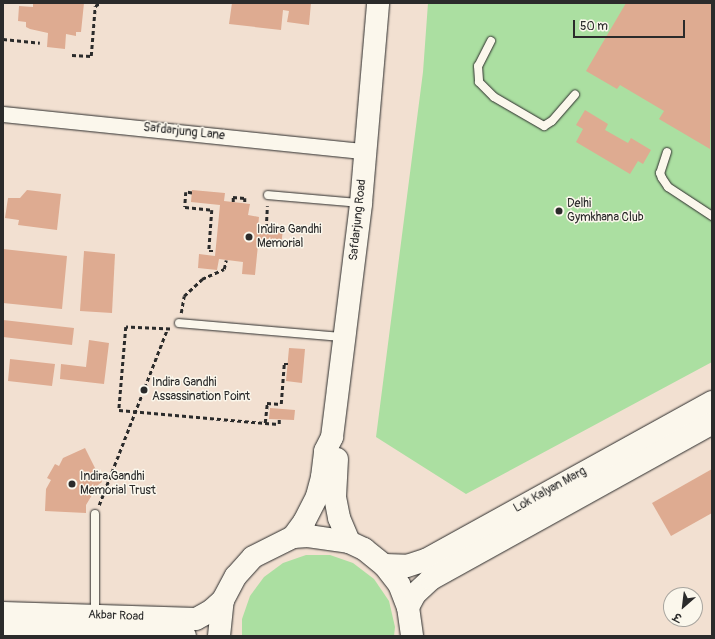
<!DOCTYPE html>
<html>
<head>
<meta charset="utf-8">
<style>
  body { margin:0 }
  #map { position:relative; width:715px; height:639px; overflow:hidden; background:#f2e0d1; font-family:Pangolin,"Playpen Sans Deva",sans-serif }
  div>[style] { position:absolute }
  .green>* { inset:0; background:#abdfa1 }
  .building>* { inset:0; background:#deab91 }
  .path>* { height:2.5px; margin-top:-1.25px; transform-origin:0; background:repeating-linear-gradient(90deg,#2b2b2b 0 4px,transparent 0 7px) }
  .roads { filter:drop-shadow(0 0 1px #2b2b2b) drop-shadow(0 0 1px #2b2b2b) }
  .lane>* { height:8px; margin:-4px; padding:0 4px; transform-origin:4px; border-radius:4px; background:#fbf7ec }
  .street>* { height:15px; margin:-7.5px; padding:0 7.5px; transform-origin:7.5px; border-radius:7.5px; background:#fbf7ec }
  .secondary>* { height:22px; margin:-11px; padding:0 11px; transform-origin:11px; border-radius:11px; background:#fbf7ec }
  .dots>* { width:11px; height:11px; translate:-50% -50%; box-sizing:border-box; border:2px solid #fbf7ec; border-radius:50% }
  span { translate:-50% -50%; white-space:nowrap; text-align:center; line-height:1.15; -webkit-text-stroke:3px #fbf7ec; paint-order:stroke }
  .street-label { font-size:12px; color:#2b2b2b }
  .poi-label { font-size:12px; color:#2b2b2b }
  .left { translate:0 -50%; text-align:left }
  .frame { position:absolute; inset:0; border:4px solid #2b2b2b; pointer-events:none }
  .north { position:absolute; left:663px; top:587px; width:40px; height:40px; box-sizing:border-box; background:#fbf7ec; border:1px solid #a8a59f; border-radius:50%; rotate:208deg; font-size:11px; font-weight:700; line-height:16px; text-align:center; color:#2b2b2b }
  .north::after { content:''; display:block; margin:auto; width:14px; height:18px; background:#2b2b2b; clip-path:polygon(50% 0,100% 100%,50% 72%,0 100%) }
  .scale { position:absolute; left:573px; top:20px; width:112px; height:18px; box-sizing:border-box; border:2px solid #2b2b2b; border-top:0; padding-left:5px; font-size:12px; line-height:14px; white-space:nowrap; color:#2b2b2b; -webkit-text-stroke:3px #fbf7ec; paint-order:stroke }
</style>
</head>
<body>
<div id="map">
  <div class="green">
    <div style="clip-path:polygon(428px 3px,712px 3px,712px 362px,466px 494px,376px 437px,423px 72px)"></div>
    <div style="clip-path:polygon(306px 555px,330px 555px,353px 563px,374px 579px,389px 601px,395px 627px,394px 636px,242px 636px,242px 619px,250px 596px,264px 577px,283px 563px)"></div>
  </div>
  <div class="building">
    <div style="clip-path:polygon(33px 3px,84px 3px,81px 32px,76px 32px,76px 36px,66px 34px,65px 49px,47px 47px,48px 33px,30px 29px,26px 27px,26px 22px,18px 21px,19px 6px,33px 7px)"></div>
    <div style="clip-path:polygon(232px 3px,311px 3px,309px 25px,287px 22px,289px 11px,283px 10px,281px 30px,229px 24px)"></div>
    <div style="clip-path:polygon(626px 3px,712px 3px,710px 149px,659px 119px,664px 111px,620px 85px,617px 89px,586px 71px)"></div>
    <div style="clip-path:polygon(585px 110px,608px 124px,605px 130px,628px 143px,631px 138px,651px 150px,643px 164px,638px 161px,630px 174px,576px 142px,583px 129px,576px 125px)"></div>
    <div style="clip-path:polygon(27px 190px,61px 194px,57px 230px,18px 225px,19px 220px,5px 218px,8px 198px,20px 198px)"></div>
    <div style="clip-path:polygon(192px 190px,225px 193px,224px 201px,250px 204px,248px 215px,259px 217px,258px 227px,283px 229px,281px 247px,258px 245px,255px 275px,242px 274px,243px 262px,219px 259px,217px 270px,198px 268px,199px 254px,215px 256px,220px 205px,191px 202px)"></div>
    <div style="clip-path:polygon(3px 249px,67px 256px,62px 309px,3px 303px)"></div>
    <div style="clip-path:polygon(84px 251px,115px 254px,112px 313px,80px 311px)"></div>
    <div style="clip-path:polygon(3px 320px,74px 328px,72px 345px,3px 337px)"></div>
    <div style="clip-path:polygon(89px 340px,109px 343px,104px 384px,60px 379px,61px 364px,86px 367px)"></div>
    <div style="clip-path:polygon(289px 348px,305px 349px,302px 383px,286px 381px)"></div>
    <div style="clip-path:polygon(10px 359px,55px 364px,52px 386px,8px 381px)"></div>
    <div style="clip-path:polygon(270px 408px,295px 410px,294px 420px,269px 419px)"></div>
    <div style="clip-path:polygon(85px 448px,102px 482px,98px 485px,86px 505px,86px 513px,45px 511px,46px 489px,51px 480px,47px 478px,55px 464px,59px 466px,63px 458px)"></div>
    <div style="clip-path:polygon(712px 469px,712px 513px,671px 536px,652px 503px)"></div>
  </div>
  <div class="path">
    <div style="left:3px;top:39px;width:37px;rotate:6deg"></div>
    <div style="left:72px;top:55px;width:19px;rotate:3deg"></div>
    <div style="left:91px;top:56px;width:50px;rotate:-85.4deg"></div>
    <div style="left:95px;top:6px;width:6px;rotate:-31deg"></div>
    <div style="left:192px;top:193px;width:6px;rotate:-171deg"></div>
    <div style="left:186px;top:192px;width:15px;rotate:94deg"></div>
    <div style="left:185px;top:207px;width:27px;rotate:6deg"></div>
    <div style="left:212px;top:210px;width:41px;rotate:94.2deg"></div>
    <div style="left:209px;top:251px;width:6px"></div>
    <div style="left:233px;top:202px;width:5px;rotate:-90deg"></div>
    <div style="left:233px;top:197px;width:12px;rotate:5deg"></div>
    <div style="left:245px;top:198px;width:5px;rotate:90deg"></div>
    <div style="left:266px;top:228px;width:22px;rotate:-87deg"></div>
    <div style="left:181px;top:313px;width:17px;rotate:-80deg"></div>
    <div style="left:184px;top:296px;width:25px;rotate:-43deg"></div>
    <div style="left:202px;top:279px;width:24px;rotate:-24deg"></div>
    <div style="left:224px;top:269px;width:9px;rotate:-77deg"></div>
    <div style="left:170px;top:329px;width:44px;rotate:-177.4deg"></div>
    <div style="left:126px;top:327px;width:83px;rotate:94.8deg"></div>
    <div style="left:119px;top:410px;width:147px;rotate:5.1deg"></div>
    <div style="left:265px;top:423px;width:20px;rotate:-84deg"></div>
    <div style="left:267px;top:403px;width:14px;rotate:4deg"></div>
    <div style="left:281px;top:404px;width:40px;rotate:-85.7deg"></div>
    <div style="left:284px;top:364px;width:4px"></div>
    <div style="left:265px;top:423px;width:14px;rotate:4deg"></div>
    <div style="left:279px;top:424px;width:5px;rotate:-90deg"></div>
    <div style="left:99px;top:505px;width:188px;rotate:-68.8deg"></div>
  </div>
  <div class="roads">
    <div class="lane">
      <div style="left:491px;top:41px;width:28px;rotate:117deg"></div>
      <div style="left:478px;top:66px;width:16px;rotate:86deg"></div>
      <div style="left:479px;top:82px;width:21px;rotate:45deg"></div>
      <div style="left:494px;top:97px;width:58px;rotate:30.1deg"></div>
      <div style="left:544px;top:126px;width:9px;rotate:-32deg"></div>
      <div style="left:552px;top:121px;width:35px;rotate:-49deg"></div>
      <div style="left:667px;top:152px;width:22px;rotate:108deg"></div>
      <div style="left:660px;top:173px;width:5px;rotate:68deg"></div>
      <div style="left:662px;top:178px;width:11px;rotate:56deg"></div>
      <div style="left:668px;top:187px;width:53px;rotate:33.4deg"></div>
      <div style="left:268px;top:195px;width:92px;rotate:5deg"></div>
      <div style="left:179px;top:323px;width:165px;rotate:4.9deg"></div>
      <div style="left:95px;top:514px;width:101px;rotate:90deg"></div>
    </div>
    <div class="street">
      <div style="left:3px;top:114px;width:363px;rotate:5.9deg"></div>
    </div>
    <div class="secondary">
      <div style="left:337px;top:459px;width:38px;rotate:93deg"></div>
      <div style="left:335px;top:497px;width:21px;rotate:79deg"></div>
      <div style="left:339px;top:518px;width:26px;rotate:67deg"></div>
      <div style="left:293px;top:537px;width:19px;rotate:-54deg"></div>
      <div style="left:304px;top:522px;width:29px;rotate:-63deg"></div>
      <div style="left:317px;top:496px;width:20px;rotate:-75deg"></div>
      <div style="left:322px;top:477px;width:26px;rotate:-83deg"></div>
      <div style="left:325px;top:451px;width:16px;rotate:-63deg"></div>
      <div style="left:332px;top:437px;width:236px;rotate:-82.9deg"></div>
      <div style="left:361px;top:203px;width:201px;rotate:-85.1deg"></div>
      <div style="left:384px;top:565px;width:23px;rotate:2deg"></div>
      <div style="left:407px;top:566px;width:20px;rotate:-18deg"></div>
      <div style="left:426px;top:560px;width:327px;rotate:-28.9deg"></div>
      <div style="left:408px;top:607px;width:15px;rotate:-62deg"></div>
      <div style="left:415px;top:594px;width:22px;rotate:-43deg"></div>
      <div style="left:431px;top:579px;width:321px;rotate:-29deg"></div>
      <div style="left:3px;top:613px;width:193px;rotate:1.8deg"></div>
      <div style="left:196px;top:619px;width:18px;rotate:-29deg"></div>
      <div style="left:212px;top:610px;width:15px;rotate:-42deg"></div>
      <div style="left:3px;top:630px;width:182px;rotate:1.9deg"></div>
      <div style="left:219px;top:636px;width:36px;rotate:-84deg"></div>
      <div style="left:223px;top:600px;width:27px;rotate:-62deg"></div>
      <div style="left:236px;top:576px;width:25px;rotate:-48deg"></div>
      <div style="left:253px;top:557px;width:45px;rotate:-26.6deg"></div>
      <div style="left:293px;top:537px;width:15px;rotate:-4deg"></div>
      <div style="left:308px;top:536px;width:41px;rotate:8.3deg"></div>
      <div style="left:349px;top:542px;width:17px;rotate:25deg"></div>
      <div style="left:364px;top:549px;width:26px;rotate:39deg"></div>
      <div style="left:384px;top:565px;width:24px;rotate:52deg"></div>
      <div style="left:399px;top:584px;width:25px;rotate:69deg"></div>
      <div style="left:408px;top:607px;width:29px;rotate:82deg"></div>
    </div>
  </div>
  <div class="dots">
    <div style="left:559px;top:211px;background:#2b2b2b"></div>
    <div style="left:249px;top:237px;background:#2b2b2b"></div>
    <div style="left:144px;top:390px;background:#2b2b2b"></div>
    <div style="left:72px;top:484px;background:#2b2b2b"></div>
  </div>
  <div class="street-label">
    <span style="left:184px;top:132px;rotate:6deg">Safdarjung Lane</span>
    <span style="left:358px;top:220px;rotate:-84deg">Safdarjung Road</span>
    <span style="left:550px;top:490px;rotate:-29deg">Lok Kalyan Marg</span>
    <span style="left:116px;top:616px;rotate:2deg">Akbar Road</span>
  </div>
  <div class="poi-label">
    <span class="left" style="left:567px;top:211px">Delhi<br>Gymkhana Club</span>
    <span class="left" style="left:257px;top:237px">Indira Gandhi<br>Memorial</span>
    <span class="left" style="left:152px;top:390px">Indira Gandhi<br>Assassination Point</span>
    <span class="left" style="left:80px;top:484px">Indira Gandhi<br>Memorial Trust</span>
  </div>
  <div class="frame"></div>
  <div class="north">उ</div>
  <div class="scale">50 m</div>
</div>
</body>
</html>
